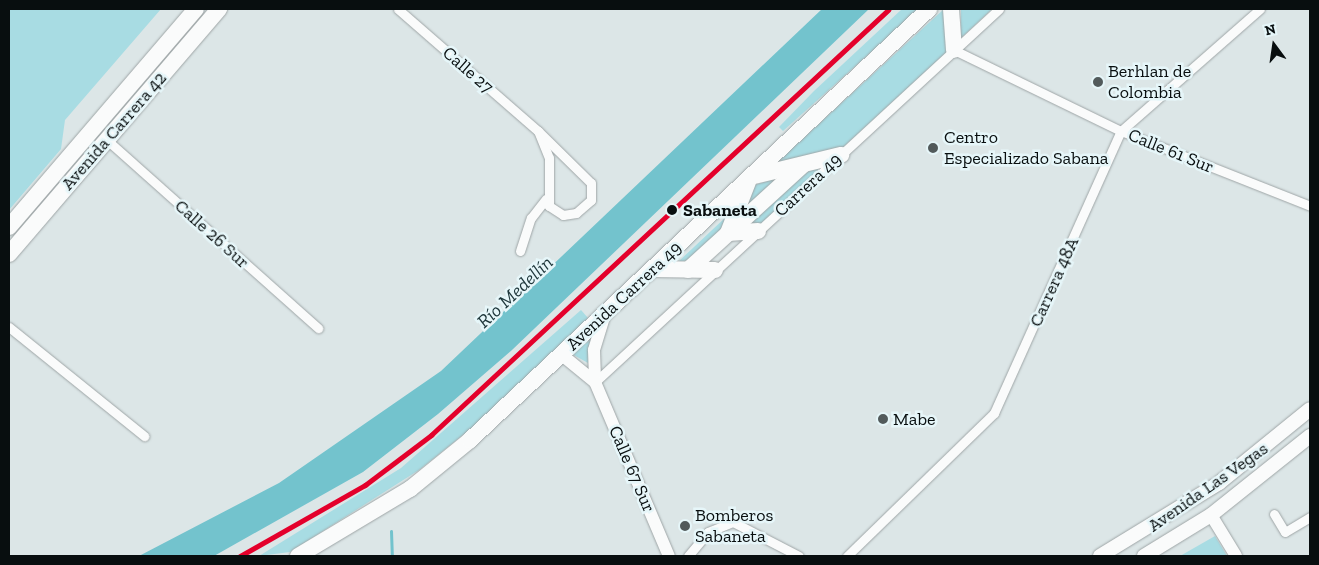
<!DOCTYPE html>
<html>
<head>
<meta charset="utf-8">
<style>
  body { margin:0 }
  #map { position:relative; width:1319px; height:565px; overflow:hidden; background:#dce6e7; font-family:"Zilla Slab",serif }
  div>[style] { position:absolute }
  .green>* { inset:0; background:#a8dce3 }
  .water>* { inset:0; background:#73c3cd }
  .stream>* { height:3px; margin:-1.5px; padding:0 1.5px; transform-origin:1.5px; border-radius:1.5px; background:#73c3cd }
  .roads { filter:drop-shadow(0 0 1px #9ea5a6) drop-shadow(0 0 1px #9ea5a6) }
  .street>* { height:9px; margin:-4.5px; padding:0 4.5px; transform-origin:4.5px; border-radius:4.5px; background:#fafbfb }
  .secondary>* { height:12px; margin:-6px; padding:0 6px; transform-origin:6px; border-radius:6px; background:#fafbfb }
  .primary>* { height:14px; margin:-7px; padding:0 7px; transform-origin:7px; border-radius:7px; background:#fafbfb }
  .highway>* { height:16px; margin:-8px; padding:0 8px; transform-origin:8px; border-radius:8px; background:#fafbfb }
  .metro-1>* { height:5px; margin:-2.5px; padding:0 2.5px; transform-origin:2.5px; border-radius:2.5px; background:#e4002b }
  .dots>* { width:14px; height:14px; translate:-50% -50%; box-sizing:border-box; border:2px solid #e6f6f9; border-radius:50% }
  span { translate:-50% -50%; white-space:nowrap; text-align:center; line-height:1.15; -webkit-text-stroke:5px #e6f6f9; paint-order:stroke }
  .street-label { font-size:18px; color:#080e0f }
  .poi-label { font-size:18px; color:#080e0f }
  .left { translate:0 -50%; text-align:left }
  .stop-label { font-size:18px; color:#080e0f; font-weight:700 }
  .water-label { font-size:19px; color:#1d3539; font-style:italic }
  .frame { position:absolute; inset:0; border:10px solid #080e0f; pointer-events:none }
  .north { position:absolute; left:1249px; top:20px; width:50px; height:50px; -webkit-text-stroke:4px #e6f6f9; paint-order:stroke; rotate:346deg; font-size:14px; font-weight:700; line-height:20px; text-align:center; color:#080e0f }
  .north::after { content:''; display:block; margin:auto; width:18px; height:22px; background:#080e0f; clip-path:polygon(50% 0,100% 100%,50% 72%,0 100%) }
</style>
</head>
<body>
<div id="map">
  <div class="green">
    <div style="clip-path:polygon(9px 9px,161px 9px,65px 120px,61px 149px,9px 210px)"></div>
    <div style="clip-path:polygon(902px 9px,919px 9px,783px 131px,779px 127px,814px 91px)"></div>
    <div style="clip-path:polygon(944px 9px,948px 51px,839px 151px,774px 165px)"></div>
    <div style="clip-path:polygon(961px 9px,992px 9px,961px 38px)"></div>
    <div style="clip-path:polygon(825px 167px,764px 224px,748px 225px,805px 171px)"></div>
    <div style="clip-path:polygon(785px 175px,743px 212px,755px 185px)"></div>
    <div style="clip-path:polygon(727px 216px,723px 232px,694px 259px,678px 262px)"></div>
    <div style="clip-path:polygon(581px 310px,588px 318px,483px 419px,419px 470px,290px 552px,259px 556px,401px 468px)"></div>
    <div style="clip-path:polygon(595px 336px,588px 363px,572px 354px)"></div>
    <div style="clip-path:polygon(1215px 536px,1227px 556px,1180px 556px)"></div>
  </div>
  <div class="water">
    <div style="clip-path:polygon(822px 9px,869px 9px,512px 350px,438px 414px,363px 472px,214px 556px,139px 556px,279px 483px,441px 371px)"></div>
  </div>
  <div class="stream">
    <div style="left:391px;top:531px;width:25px;rotate:88deg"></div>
  </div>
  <div class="roads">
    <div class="street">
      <div style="left:398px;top:9px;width:186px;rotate:41.1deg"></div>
      <div style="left:954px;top:50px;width:186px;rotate:25.9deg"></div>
      <div style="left:1121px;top:131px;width:203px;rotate:21.6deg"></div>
      <div style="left:538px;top:131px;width:74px;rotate:44.5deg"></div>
      <div style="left:591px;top:183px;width:17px;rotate:90deg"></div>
      <div style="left:591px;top:200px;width:20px;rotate:139deg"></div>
      <div style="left:576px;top:213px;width:13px;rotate:171deg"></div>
      <div style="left:563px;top:215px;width:17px;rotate:-147deg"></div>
      <div style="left:549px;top:206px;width:48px;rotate:-90deg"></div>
      <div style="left:549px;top:158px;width:29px;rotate:-112deg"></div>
      <div style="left:107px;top:140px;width:283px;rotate:41.7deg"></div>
      <div style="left:520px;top:251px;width:35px;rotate:-72deg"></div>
      <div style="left:531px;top:218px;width:24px;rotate:-52deg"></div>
      <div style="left:9px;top:327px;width:174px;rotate:38.9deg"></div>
      <div style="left:595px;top:382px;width:550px;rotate:-42.72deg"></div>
      <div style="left:1274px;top:514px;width:21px;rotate:59deg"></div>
      <div style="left:1285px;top:532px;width:29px;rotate:-31deg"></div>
      <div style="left:688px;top:556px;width:31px;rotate:-50deg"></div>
      <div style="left:708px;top:532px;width:27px;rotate:-22deg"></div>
      <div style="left:733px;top:522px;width:74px;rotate:27.3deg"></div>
      <div style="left:847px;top:556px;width:205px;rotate:-44.2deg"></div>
      <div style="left:994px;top:413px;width:309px;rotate:-65.8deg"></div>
      <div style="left:1121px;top:131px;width:185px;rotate:-41.3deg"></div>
    </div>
    <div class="secondary">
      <div style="left:605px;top:314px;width:38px;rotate:107deg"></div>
      <div style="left:594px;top:350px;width:32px;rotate:88deg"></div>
      <div style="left:595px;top:382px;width:189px;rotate:67deg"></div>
      <div style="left:562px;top:355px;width:43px;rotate:39.3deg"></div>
      <div style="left:1211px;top:515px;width:48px;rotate:58.6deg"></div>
    </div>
    <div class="primary">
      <div style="left:1100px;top:556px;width:140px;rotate:-31.5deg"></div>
      <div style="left:1219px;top:483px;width:117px;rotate:-39.1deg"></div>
      <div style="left:1144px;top:556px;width:79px;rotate:-31.5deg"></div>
      <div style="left:1211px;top:515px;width:127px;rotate:-38.6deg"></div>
    </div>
    <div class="highway">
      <div style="left:951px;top:9px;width:41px;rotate:85.8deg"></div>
      <div style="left:9px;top:227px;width:287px;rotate:-49.4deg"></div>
      <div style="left:758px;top:231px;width:30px;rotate:176deg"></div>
      <div style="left:728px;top:233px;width:60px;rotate:-68.6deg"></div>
      <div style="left:750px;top:177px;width:94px;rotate:-13.6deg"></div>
      <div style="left:9px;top:254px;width:323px;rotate:-49.4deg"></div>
      <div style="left:653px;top:269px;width:62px;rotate:0.9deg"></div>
      <div style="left:688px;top:270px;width:156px;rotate:-42.4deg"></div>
      <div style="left:298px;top:556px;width:131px;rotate:-30.9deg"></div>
      <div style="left:410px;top:489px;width:77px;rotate:-39.2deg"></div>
      <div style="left:470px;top:440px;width:630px;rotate:-43.2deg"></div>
    </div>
  </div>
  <div class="metro-1">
    <div style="left:240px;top:556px;width:144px;rotate:-29.6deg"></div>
    <div style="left:365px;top:485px;width:83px;rotate:-37.1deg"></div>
    <div style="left:431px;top:435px;width:625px;rotate:-42.93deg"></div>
  </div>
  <div class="dots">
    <div style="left:1098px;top:82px;background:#525a5b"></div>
    <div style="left:933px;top:148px;background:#525a5b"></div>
    <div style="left:672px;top:210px;background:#080e0f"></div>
    <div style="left:883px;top:419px;background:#525a5b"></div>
    <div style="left:685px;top:526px;background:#525a5b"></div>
  </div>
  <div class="street-label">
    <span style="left:468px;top:70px;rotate:41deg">Calle 27</span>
    <span style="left:114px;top:131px;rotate:-49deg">Avenida Carrera 42</span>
    <span style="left:1171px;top:151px;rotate:22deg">Calle 61 Sur</span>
    <span style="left:808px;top:185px;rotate:-43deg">Carrera 49</span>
    <span style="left:212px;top:234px;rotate:42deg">Calle 26 Sur</span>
    <span style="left:1054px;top:282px;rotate:-66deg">Carrera 48A</span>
    <span style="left:624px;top:296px;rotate:-43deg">Avenida Carrera 49</span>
    <span style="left:632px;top:469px;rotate:67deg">Calle 67 Sur</span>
    <span style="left:1208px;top:487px;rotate:-35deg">Avenida Las Vegas</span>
  </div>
  <div class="poi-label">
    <span class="left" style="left:1108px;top:82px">Berhlan de<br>Colombia</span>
    <span class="left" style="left:944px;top:148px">Centro<br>Especializado Sabana</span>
    <span class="left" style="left:893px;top:419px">Mabe</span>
    <span class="left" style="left:695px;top:526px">Bomberos<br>Sabaneta</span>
  </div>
  <div class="stop-label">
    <span class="left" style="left:683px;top:210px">Sabaneta</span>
  </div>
  <div class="water-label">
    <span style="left:515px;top:292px;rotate:-43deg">Río Medellín</span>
  </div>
  <div class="frame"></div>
  <div class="north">N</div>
</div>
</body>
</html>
